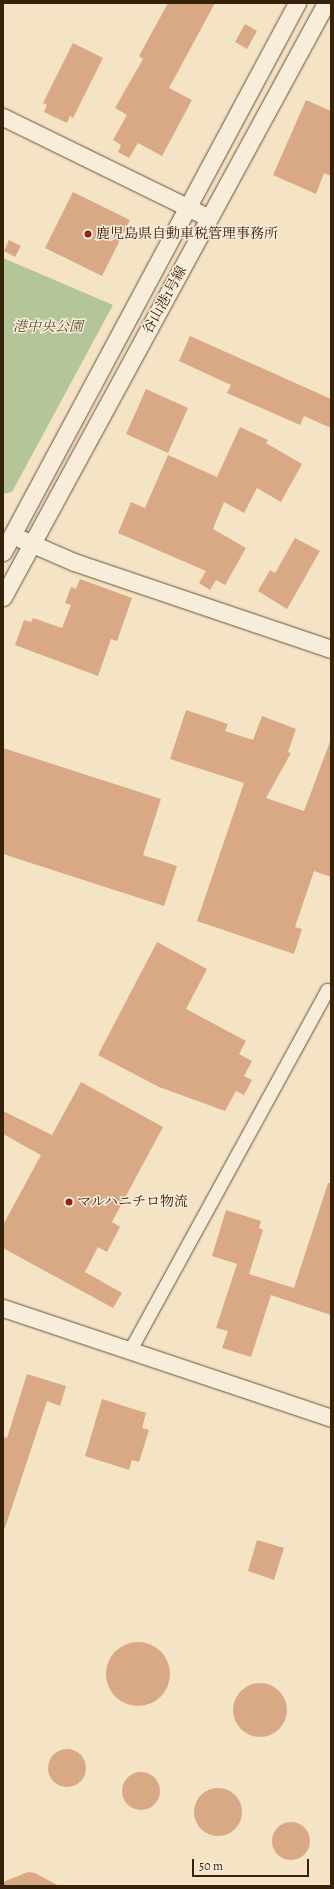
<!DOCTYPE html>
<html>
<head>
<meta charset="utf-8">
<style>
  body { margin:0 }
  #map { position:relative; width:334px; height:1889px; overflow:hidden; background:#f5e3c6; font-family:Alegreya,"Noto Serif JP",serif }
  div>[style] { position:absolute }
  .green>* { inset:0; background:#b5c59a }
  .building>* { inset:0; background:#d9a985 }
  .round { border-radius:50% }
  .roads { filter:drop-shadow(0 0 1px #66523a) drop-shadow(0 0 1px #66523a) }
  .minor>* { height:13px; margin:-6.5px; padding:0 6.5px; transform-origin:6.5px; border-radius:6.5px; background:#f8edda }
  .tertiary>* { height:17px; margin:-8.5px; padding:0 8.5px; transform-origin:8.5px; border-radius:8.5px; background:#f8edda }
  .dots>* { width:11px; height:11px; translate:-50% -50%; box-sizing:border-box; border:2px solid #f8edda; border-radius:50% }
  span { translate:-50% -50%; white-space:nowrap; text-align:center; line-height:1.15; -webkit-text-stroke:3px #f8edda; paint-order:stroke }
  .poi-label { font-size:14px; color:#36210b }
  .left { translate:0 -50%; text-align:left }
  .street-label { font-size:14px; color:#36210b }
  .park-label { font-size:14px; color:#5c5236; font-style:italic }
  .frame { position:absolute; inset:0; border:4px solid #36210b; pointer-events:none }
  .scale { position:absolute; left:192px; top:1859px; width:117px; height:18px; box-sizing:border-box; border:2px solid #36210b; border-top:0; padding-left:5px; font-size:12px; line-height:14px; white-space:nowrap; color:#36210b; -webkit-text-stroke:3px #f8edda; paint-order:stroke }
</style>
</head>
<body>
<div id="map">
  <div class="green">
    <div style="clip-path:polygon(3px 258px,113px 305px,12px 492px,3px 494px)"></div>
  </div>
  <div class="building">
    <div style="clip-path:polygon(168px 3px,215px 3px,169px 88px,192px 100px,162px 156px,138px 143px,129px 158px,118px 152px,121px 145px,113px 140px,127px 115px,115px 108px,143px 59px,139px 56px)"></div>
    <div style="clip-path:polygon(245px 24px,257px 31px,247px 49px,235px 42px)"></div>
    <div style="clip-path:polygon(73px 43px,103px 58px,73px 118px,70px 116px,67px 123px,44px 112px,47px 105px,43px 103px)"></div>
    <div style="clip-path:polygon(306px 100px,331px 111px,331px 176px,324px 173px,316px 194px,273px 175px)"></div>
    <div style="clip-path:polygon(73px 192px,130px 220px,102px 276px,45px 248px)"></div>
    <div style="clip-path:polygon(9px 240px,21px 246px,15px 257px,4px 251px)"></div>
    <div style="clip-path:polygon(190px 336px,331px 399px,331px 428px,304px 416px,300px 425px,227px 393px,231px 385px,179px 361px)"></div>
    <div style="clip-path:polygon(146px 389px,188px 408px,168px 453px,126px 434px)"></div>
    <div style="clip-path:polygon(240px 427px,268px 440px,266px 443px,302px 464px,281px 502px,257px 488px,244px 513px,224px 502px,213px 529px,246px 548px,225px 585px,216px 580px,210px 590px,199px 583px,206px 571px,118px 533px,131px 502px,145px 508px,168px 455px,217px 477px)"></div>
    <div style="clip-path:polygon(295px 538px,320px 551px,287px 609px,258px 591px,270px 570px,275px 573px)"></div>
    <div style="clip-path:polygon(80px 579px,132px 598px,117px 641px,111px 639px,98px 676px,15px 645px,24px 620px,31px 622px,33px 618px,62px 628px,71px 605px,65px 603px,71px 587px,76px 589px)"></div>
    <div style="clip-path:polygon(186px 710px,228px 724px,225px 731px,253px 740px,262px 716px,296px 729px,288px 752px,291px 753px,266px 798px,304px 811px,331px 739px,331px 877px,314px 871px,295px 927px,302px 929px,294px 954px,197px 921px,244px 783px,170px 759px)"></div>
    <div style="clip-path:polygon(3px 748px,161px 799px,143px 855px,177px 866px,164px 906px,3px 854px)"></div>
    <div style="clip-path:polygon(157px 942px,207px 969px,186px 1009px,246px 1041px,239px 1054px,252px 1061px,244px 1076px,252px 1080px,244px 1095px,236px 1091px,225px 1111px,159px 1087px,98px 1055px)"></div>
    <div style="clip-path:polygon(81px 1082px,163px 1127px,112px 1222px,120px 1227px,107px 1252px,98px 1247px,85px 1272px,122px 1293px,113px 1308px,3px 1248px,3px 1225px,41px 1155px,3px 1134px,3px 1111px,52px 1135px)"></div>
    <div style="clip-path:polygon(328px 1183px,331px 1183px,331px 1315px,271px 1295px,251px 1357px,222px 1348px,228px 1331px,216px 1328px,237px 1264px,212px 1256px,226px 1210px,261px 1221px,259px 1228px,263px 1230px,249px 1274px,294px 1288px)"></div>
    <div style="clip-path:polygon(27px 1374px,66px 1386px,60px 1406px,47px 1401px,5px 1528px,3px 1528px,3px 1437px,7px 1438px)"></div>
    <div style="clip-path:polygon(102px 1399px,146px 1413px,142px 1428px,149px 1430px,139px 1462px,132px 1460px,129px 1470px,85px 1456px)"></div>
    <div style="clip-path:polygon(257px 1540px,284px 1548px,274px 1580px,248px 1571px)"></div>
    <div class="round" style="left:106px;top:1642px;width:64px;height:64px"></div>
    <div class="round" style="left:233px;top:1683px;width:54px;height:54px"></div>
    <div class="round" style="left:48px;top:1749px;width:38px;height:38px"></div>
    <div class="round" style="left:122px;top:1772px;width:38px;height:38px"></div>
    <div class="round" style="left:194px;top:1788px;width:48px;height:48px"></div>
    <div class="round" style="left:272px;top:1822px;width:38px;height:38px"></div>
    <div style="clip-path:polygon(28px 1872px,35px 1873px,59px 1886px,3px 1886px,3px 1882px)"></div>
  </div>
  <div class="roads">
    <div class="minor">
      <div style="left:130px;top:1350px;width:410px;rotate:-61.3deg"></div>
      <div style="left:327px;top:990px;width:4px;rotate:27deg"></div>
    </div>
    <div class="tertiary">
      <div style="left:3px;top:117px;width:229px;rotate:26.1deg"></div>
      <div style="left:21px;top:539px;width:58px;rotate:23.5deg"></div>
      <div style="left:74px;top:562px;width:271px;rotate:18.7deg"></div>
      <div style="left:3px;top:552px;width:623px;rotate:-61.83deg"></div>
      <div style="left:3px;top:597px;width:676px;rotate:-61.46deg"></div>
      <div style="left:3px;top:1308px;width:346px;rotate:18.5deg"></div>
    </div>
  </div>
  <div class="dots">
    <div style="left:88px;top:234px;background:#8f2418"></div>
    <div style="left:69px;top:1202px;background:#8f2418"></div>
  </div>
  <div class="poi-label">
    <span class="left" style="left:96px;top:234px">鹿児島県自動車税管理事務所</span>
    <span class="left" style="left:77px;top:1202px">マルハニチロ物流</span>
  </div>
  <div class="street-label">
    <span style="left:165px;top:300px;rotate:-61deg">谷山港1号線</span>
  </div>
  <div class="park-label">
    <span style="left:48px;top:327px">港中央公園</span>
  </div>
  <div class="frame"></div>
  <div class="scale">50 m</div>
</div>
</body>
</html>
